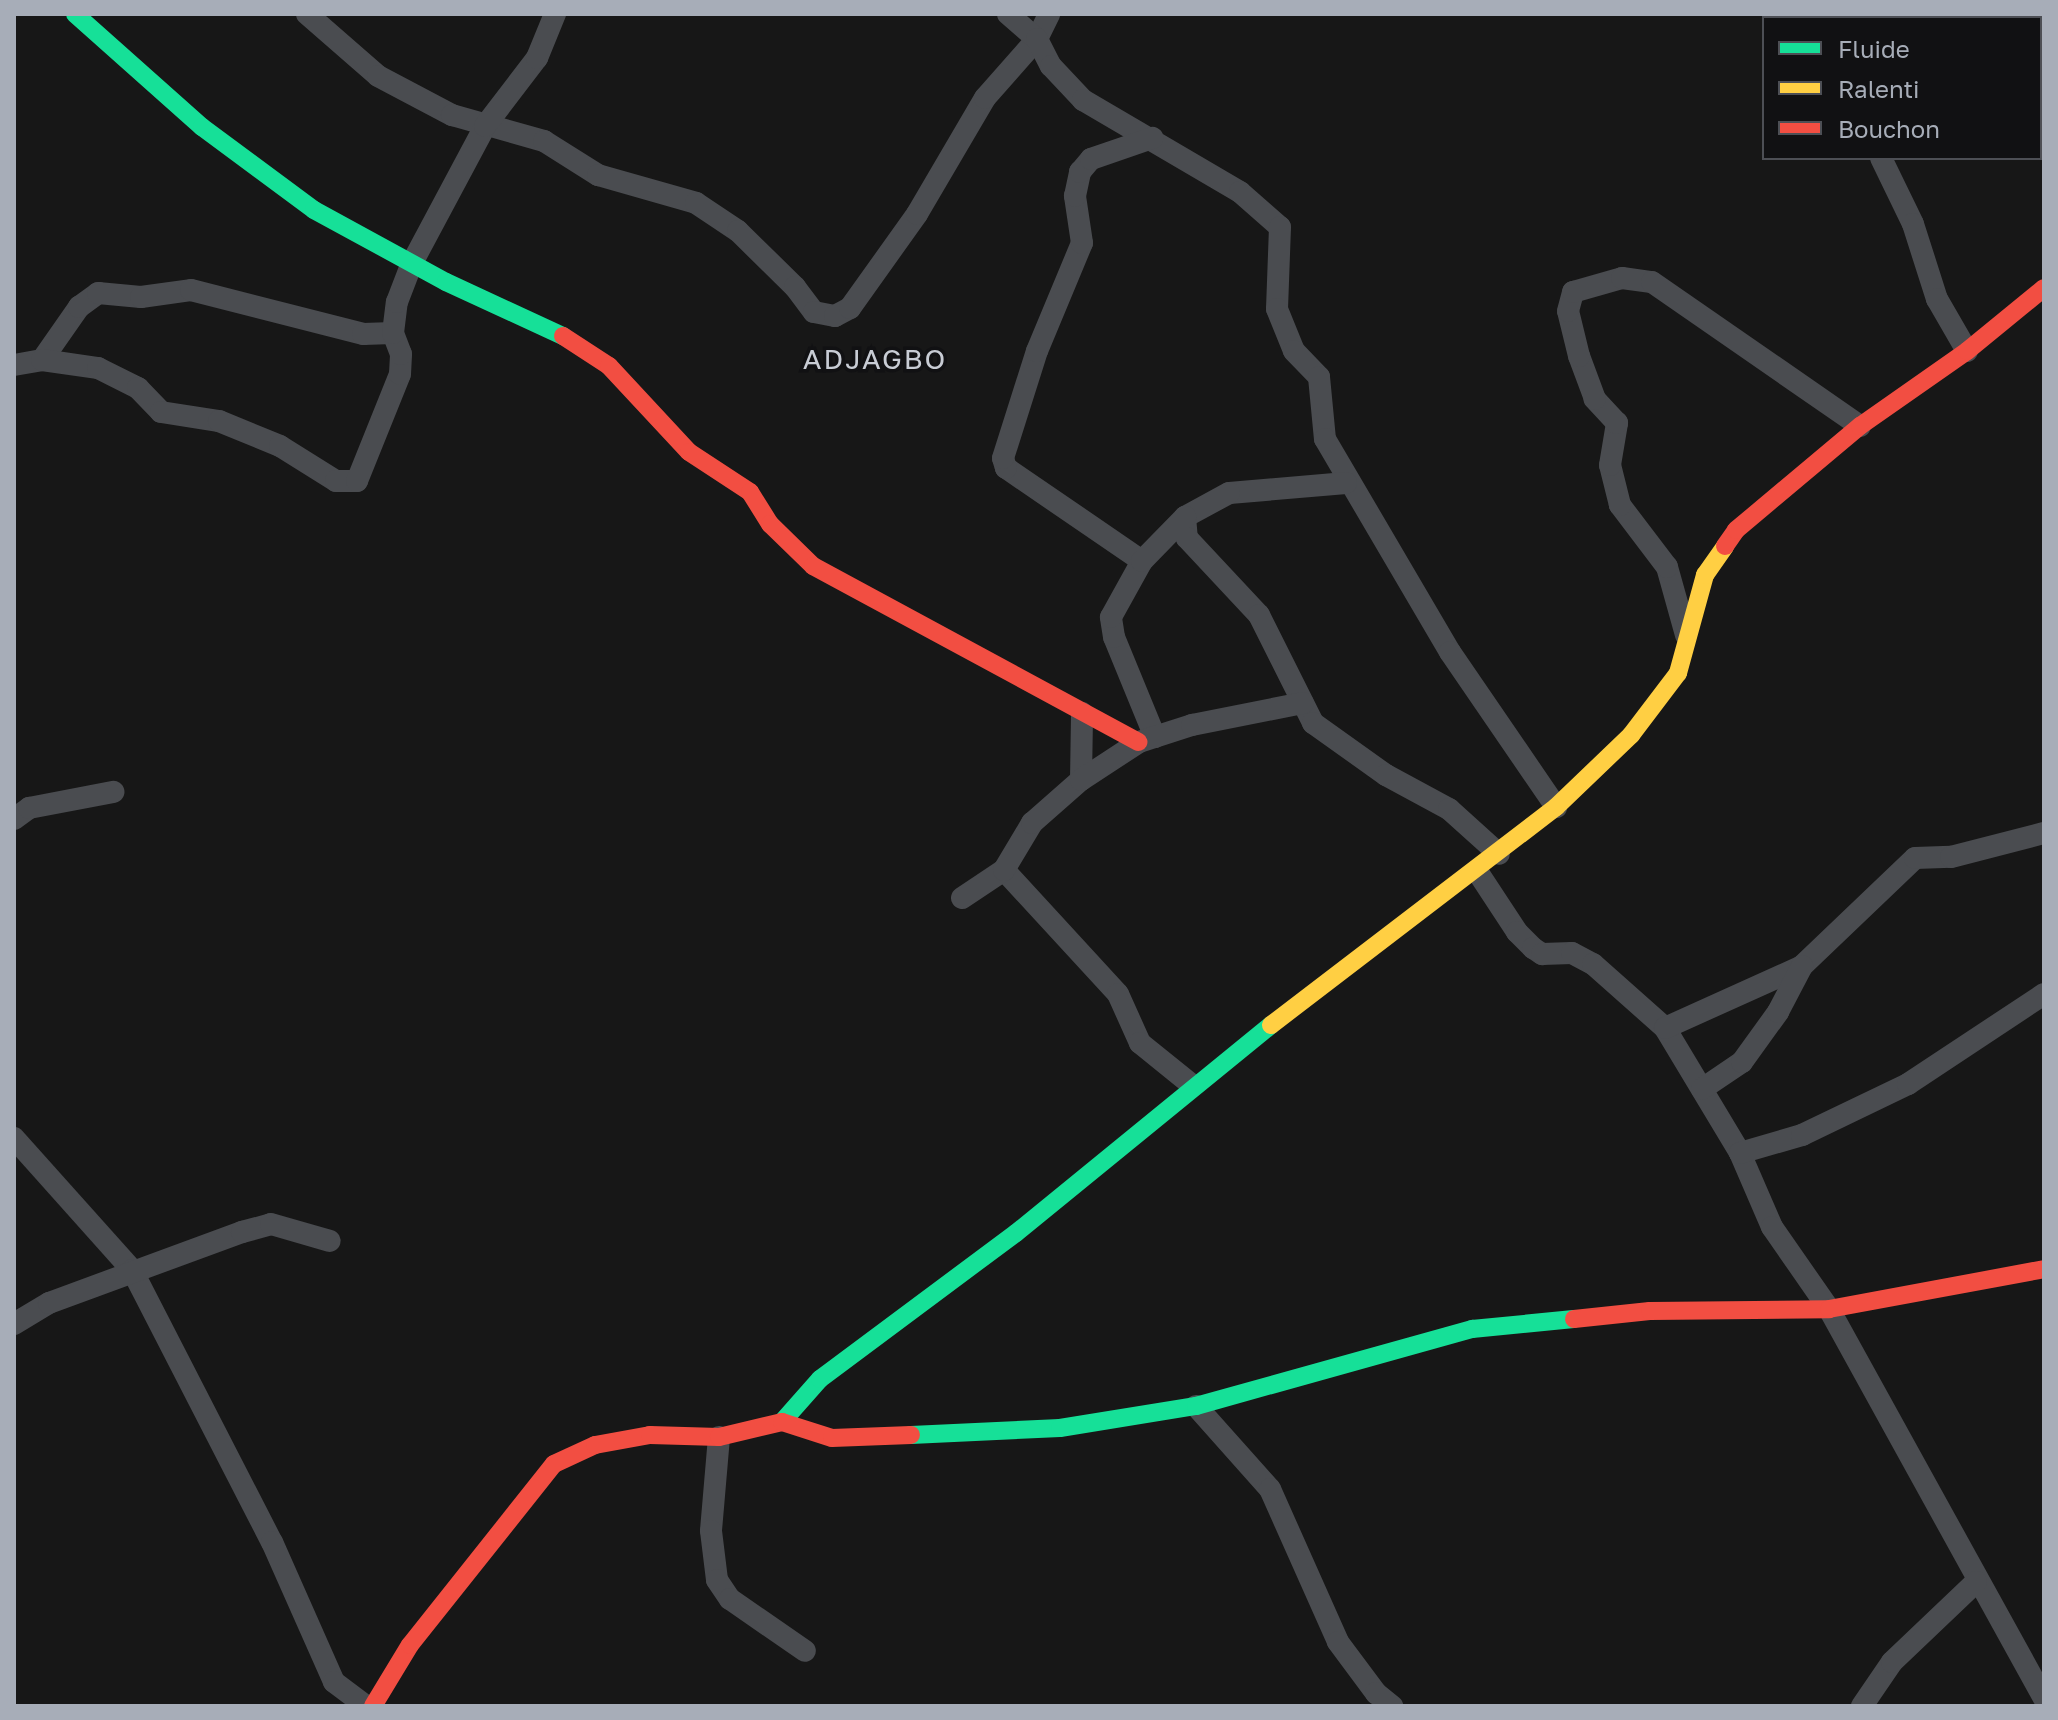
<!DOCTYPE html>
<html>
<head>
<meta charset="utf-8">
<style>
  body { margin:0 }
  #map { position:relative; width:2058px; height:1720px; overflow:hidden; background:#171717; font-family:"Golos Text",sans-serif }
  div>[style] { position:absolute }
  .street>* { height:22px; margin:-11px; padding:0 11px; transform-origin:11px; border-radius:11px; background:#4a4c50 }
  .fast>* { height:18px; margin:-9px; padding:0 9px; transform-origin:9px; border-radius:9px; background:#16e098 }
  .slow>* { height:18px; margin:-9px; padding:0 9px; transform-origin:9px; border-radius:9px; background:#ffcf43 }
  .jam>* { height:18px; margin:-9px; padding:0 9px; transform-origin:9px; border-radius:9px; background:#f24e42 }
  span { translate:-50% -50%; white-space:nowrap; text-align:center; line-height:1.15; -webkit-text-stroke:7px #111113; paint-order:stroke }
  .quarter-label { font-size:28px; color:#c8ccd4; letter-spacing:2px }
  .frame { position:absolute; inset:0; border:16px solid #a7adb8; pointer-events:none }
  .legend { position:absolute; left:1762px; top:16px; width:280px; height:144px; box-sizing:border-box; background:#111113; border:2px solid #4d4f55; margin:0; padding:10px 14px; list-style:none; font-size:24px; color:#a7adb8 }
  .legend li { display:flex; align-items:center; gap:16px; height:40px }
  .legend b { width:40px; border:2px solid #4d4f55 }
</style>
</head>
<body>
<div id="map">
  <div class="street">
    <div style="left:307px;top:14px;width:94px;rotate:41.1deg"></div>
    <div style="left:378px;top:76px;width:84px;rotate:27.8deg"></div>
    <div style="left:452px;top:115px;width:96px;rotate:15.8deg"></div>
    <div style="left:544px;top:141px;width:64px;rotate:32.2deg"></div>
    <div style="left:598px;top:175px;width:102px;rotate:15.9deg"></div>
    <div style="left:696px;top:203px;width:50px;rotate:33.7deg"></div>
    <div style="left:738px;top:231px;width:80px;rotate:44.5deg"></div>
    <div style="left:795px;top:287px;width:31px;rotate:53deg"></div>
    <div style="left:814px;top:312px;width:21px;rotate:11deg"></div>
    <div style="left:835px;top:316px;width:17px;rotate:-28deg"></div>
    <div style="left:850px;top:308px;width:115px;rotate:-54.5deg"></div>
    <div style="left:917px;top:214px;width:134px;rotate:-59.6deg"></div>
    <div style="left:985px;top:98px;width:79px;rotate:-48.6deg"></div>
    <div style="left:1037px;top:39px;width:28px;rotate:-64deg"></div>
    <div style="left:1008px;top:14px;width:38px;rotate:41deg"></div>
    <div style="left:1037px;top:39px;width:30px;rotate:63deg"></div>
    <div style="left:1051px;top:66px;width:47px;rotate:46.7deg"></div>
    <div style="left:1083px;top:100px;width:182px;rotate:30.4deg"></div>
    <div style="left:1240px;top:192px;width:53px;rotate:41.2deg"></div>
    <div style="left:1280px;top:227px;width:82px;rotate:92.1deg"></div>
    <div style="left:1277px;top:309px;width:45px;rotate:68deg"></div>
    <div style="left:1294px;top:351px;width:36px;rotate:46deg"></div>
    <div style="left:1319px;top:377px;width:62px;rotate:84.5deg"></div>
    <div style="left:1325px;top:439px;width:247px;rotate:59.6deg"></div>
    <div style="left:1450px;top:652px;width:188px;rotate:55.6deg"></div>
    <div style="left:1881px;top:158px;width:73px;rotate:64.1deg"></div>
    <div style="left:1913px;top:224px;width:79px;rotate:72.3deg"></div>
    <div style="left:1937px;top:299px;width:60px;rotate:60deg"></div>
    <div style="left:42px;top:360px;width:65px;rotate:-55.1deg"></div>
    <div style="left:79px;top:307px;width:24px;rotate:-36deg"></div>
    <div style="left:98px;top:293px;width:43px;rotate:5.3deg"></div>
    <div style="left:141px;top:297px;width:50px;rotate:-8deg"></div>
    <div style="left:191px;top:290px;width:178px;rotate:14.3deg"></div>
    <div style="left:363px;top:334px;width:30px;rotate:-2deg"></div>
    <div style="left:14px;top:365px;width:28px;rotate:-10deg"></div>
    <div style="left:42px;top:360px;width:57px;rotate:8.1deg"></div>
    <div style="left:98px;top:368px;width:45px;rotate:26.6deg"></div>
    <div style="left:138px;top:388px;width:33px;rotate:46deg"></div>
    <div style="left:161px;top:412px;width:59px;rotate:8.8deg"></div>
    <div style="left:219px;top:421px;width:66px;rotate:22.3deg"></div>
    <div style="left:280px;top:446px;width:66px;rotate:32deg"></div>
    <div style="left:336px;top:481px;width:21px"></div>
    <div style="left:357px;top:481px;width:115px;rotate:-68.1deg"></div>
    <div style="left:400px;top:374px;width:20px;rotate:-87deg"></div>
    <div style="left:401px;top:354px;width:22px;rotate:-111deg"></div>
    <div style="left:393px;top:333px;width:31px;rotate:-83deg"></div>
    <div style="left:397px;top:302px;width:42px;rotate:-69deg"></div>
    <div style="left:412px;top:263px;width:155px;rotate:-61.9deg"></div>
    <div style="left:485px;top:126px;width:86px;rotate:-52.6deg"></div>
    <div style="left:537px;top:58px;width:48px;rotate:-67.8deg"></div>
    <div style="left:1346px;top:483px;width:117px;rotate:175.1deg"></div>
    <div style="left:1229px;top:493px;width:50px;rotate:151.4deg"></div>
    <div style="left:1185px;top:517px;width:21px;rotate:85deg"></div>
    <div style="left:1187px;top:538px;width:105px;rotate:46.9deg"></div>
    <div style="left:1259px;top:615px;width:121px;rotate:63.4deg"></div>
    <div style="left:1313px;top:723px;width:90px;rotate:35.5deg"></div>
    <div style="left:1386px;top:775px;width:72px;rotate:28.4deg"></div>
    <div style="left:1449px;top:809px;width:67px;rotate:42deg"></div>
    <div style="left:1142px;top:561px;width:165px;rotate:-145.6deg"></div>
    <div style="left:1006px;top:468px;width:10px;rotate:-107deg"></div>
    <div style="left:1003px;top:458px;width:112px;rotate:-72.4deg"></div>
    <div style="left:1037px;top:351px;width:117px;rotate:-67.4deg"></div>
    <div style="left:1082px;top:243px;width:48px;rotate:-98.5deg"></div>
    <div style="left:1075px;top:196px;width:25px;rotate:-78deg"></div>
    <div style="left:1080px;top:172px;width:17px;rotate:-50deg"></div>
    <div style="left:1091px;top:159px;width:65px;rotate:-19deg"></div>
    <div style="left:1686px;top:635px;width:71px;rotate:-105.6deg"></div>
    <div style="left:1667px;top:567px;width:78px;rotate:-127.2deg"></div>
    <div style="left:1620px;top:505px;width:41px;rotate:-104deg"></div>
    <div style="left:1610px;top:465px;width:43px;rotate:-80.5deg"></div>
    <div style="left:1617px;top:423px;width:33px;rotate:-133deg"></div>
    <div style="left:1595px;top:399px;width:46px;rotate:-110.4deg"></div>
    <div style="left:1579px;top:356px;width:46px;rotate:-103.7deg"></div>
    <div style="left:1568px;top:311px;width:20px;rotate:-75deg"></div>
    <div style="left:1573px;top:292px;width:51px;rotate:-15.9deg"></div>
    <div style="left:1622px;top:278px;width:30px;rotate:8deg"></div>
    <div style="left:1652px;top:282px;width:253px;rotate:34.7deg"></div>
    <div style="left:1155px;top:737px;width:108px;rotate:-112.3deg"></div>
    <div style="left:1114px;top:637px;width:20px;rotate:-99deg"></div>
    <div style="left:1111px;top:617px;width:64px;rotate:-61deg"></div>
    <div style="left:1142px;top:561px;width:62px;rotate:-45.7deg"></div>
    <div style="left:1081px;top:780px;width:67px;rotate:-89.1deg"></div>
    <div style="left:14px;top:819px;width:19px;rotate:-36deg"></div>
    <div style="left:29px;top:808px;width:86px;rotate:-10.8deg"></div>
    <div style="left:1004px;top:870px;width:168px;rotate:47.4deg"></div>
    <div style="left:1118px;top:994px;width:54px;rotate:65.8deg"></div>
    <div style="left:1140px;top:1043px;width:67px;rotate:38.9deg"></div>
    <div style="left:1477px;top:871px;width:73px;rotate:56.7deg"></div>
    <div style="left:1517px;top:932px;width:23px;rotate:45deg"></div>
    <div style="left:1533px;top:948px;width:11px;rotate:34deg"></div>
    <div style="left:1542px;top:954px;width:30px;rotate:-2deg"></div>
    <div style="left:1572px;top:953px;width:24px;rotate:28deg"></div>
    <div style="left:1593px;top:964px;width:96px;rotate:41.6deg"></div>
    <div style="left:1665px;top:1028px;width:146px;rotate:59deg"></div>
    <div style="left:1740px;top:1153px;width:81px;rotate:66.6deg"></div>
    <div style="left:1772px;top:1227px;width:100px;rotate:55.2deg"></div>
    <div style="left:1829px;top:1309px;width:444px;rotate:61.1deg"></div>
    <div style="left:962px;top:898px;width:50px;rotate:-33.7deg"></div>
    <div style="left:1004px;top:870px;width:55px;rotate:-59.2deg"></div>
    <div style="left:1032px;top:823px;width:65px;rotate:-41.3deg"></div>
    <div style="left:1081px;top:780px;width:69px;rotate:-33.2deg"></div>
    <div style="left:1139px;top:742px;width:56px;rotate:-17.8deg"></div>
    <div style="left:1192px;top:725px;width:113px;rotate:-11.2deg"></div>
    <div style="left:1665px;top:1028px;width:150px;rotate:-24.3deg"></div>
    <div style="left:1802px;top:966px;width:156px;rotate:-43.7deg"></div>
    <div style="left:1915px;top:858px;width:36px;rotate:-2deg"></div>
    <div style="left:1951px;top:857px;width:96px;rotate:-14.5deg"></div>
    <div style="left:1702px;top:1089px;width:48px;rotate:-34deg"></div>
    <div style="left:1742px;top:1062px;width:62px;rotate:-54.2deg"></div>
    <div style="left:1778px;top:1012px;width:52px;rotate:-62.4deg"></div>
    <div style="left:14px;top:1138px;width:177px;rotate:48.2deg"></div>
    <div style="left:132px;top:1270px;width:306px;rotate:62.8deg"></div>
    <div style="left:272px;top:1542px;width:153px;rotate:66.1deg"></div>
    <div style="left:334px;top:1682px;width:40px;rotate:37deg"></div>
    <div style="left:1740px;top:1153px;width:65px;rotate:-16.2deg"></div>
    <div style="left:1802px;top:1135px;width:118px;rotate:-25.7deg"></div>
    <div style="left:1908px;top:1084px;width:163px;rotate:-33.5deg"></div>
    <div style="left:14px;top:1324px;width:41px;rotate:-31deg"></div>
    <div style="left:49px;top:1303px;width:206px;rotate:-20.2deg"></div>
    <div style="left:242px;top:1232px;width:30px;rotate:-15deg"></div>
    <div style="left:271px;top:1224px;width:61px;rotate:16.1deg"></div>
    <div style="left:1196px;top:1406px;width:111px;rotate:48.3deg"></div>
    <div style="left:1270px;top:1489px;width:167px;rotate:66deg"></div>
    <div style="left:1338px;top:1642px;width:64px;rotate:53.3deg"></div>
    <div style="left:1376px;top:1693px;width:21px;rotate:39deg"></div>
    <div style="left:719px;top:1437px;width:94px;rotate:94.9deg"></div>
    <div style="left:711px;top:1531px;width:49px;rotate:83deg"></div>
    <div style="left:717px;top:1580px;width:23px;rotate:56deg"></div>
    <div style="left:730px;top:1599px;width:91px;rotate:34.7deg"></div>
    <div style="left:1862px;top:1706px;width:53px;rotate:-55.7deg"></div>
    <div style="left:1892px;top:1662px;width:116px;rotate:-43.6deg"></div>
  </div>
  <div class="fast">
    <div style="left:75px;top:14px;width:170px;rotate:41.7deg"></div>
    <div style="left:202px;top:127px;width:139px;rotate:36.5deg"></div>
    <div style="left:314px;top:210px;width:150px;rotate:28.6deg"></div>
    <div style="left:446px;top:282px;width:129px;rotate:24.8deg"></div>
    <div style="left:782px;top:1422px;width:57px;rotate:-48.5deg"></div>
    <div style="left:820px;top:1379px;width:244px;rotate:-36.7deg"></div>
    <div style="left:1016px;top:1233px;width:329px;rotate:-39.2deg"></div>
    <div style="left:911px;top:1435px;width:149px;rotate:-2.7deg"></div>
    <div style="left:1060px;top:1428px;width:138px;rotate:-9.2deg"></div>
    <div style="left:1196px;top:1406px;width:287px;rotate:-15.6deg"></div>
    <div style="left:1472px;top:1329px;width:102px;rotate:-5.6deg"></div>
  </div>
  <div class="slow">
    <div style="left:1271px;top:1025px;width:359px;rotate:-37.4deg"></div>
    <div style="left:1556px;top:807px;width:104px;rotate:-43.8deg"></div>
    <div style="left:1631px;top:735px;width:78px;rotate:-52.8deg"></div>
    <div style="left:1678px;top:673px;width:102px;rotate:-74.6deg"></div>
    <div style="left:1705px;top:575px;width:35px;rotate:-55deg"></div>
  </div>
  <div class="jam">
    <div style="left:563px;top:336px;width:55px;rotate:33.1deg"></div>
    <div style="left:609px;top:366px;width:117px;rotate:47.1deg"></div>
    <div style="left:689px;top:452px;width:73px;rotate:33.3deg"></div>
    <div style="left:750px;top:492px;width:38px;rotate:58deg"></div>
    <div style="left:770px;top:524px;width:60px;rotate:44.3deg"></div>
    <div style="left:813px;top:566px;width:370px;rotate:28.4deg"></div>
    <div style="left:1725px;top:546px;width:19px;rotate:-55deg"></div>
    <div style="left:1736px;top:530px;width:162px;rotate:-40deg"></div>
    <div style="left:1860px;top:426px;width:131px;rotate:-35deg"></div>
    <div style="left:1967px;top:351px;width:99px;rotate:-39.3deg"></div>
    <div style="left:1574px;top:1319px;width:76px;rotate:-6deg"></div>
    <div style="left:1650px;top:1311px;width:179px;rotate:-0.6deg"></div>
    <div style="left:1829px;top:1309px;width:219px;rotate:-10.5deg"></div>
    <div style="left:373px;top:1706px;width:71px;rotate:-58.8deg"></div>
    <div style="left:410px;top:1645px;width:231px;rotate:-51.5deg"></div>
    <div style="left:554px;top:1464px;width:45px;rotate:-24.9deg"></div>
    <div style="left:595px;top:1445px;width:56px;rotate:-10.3deg"></div>
    <div style="left:650px;top:1435px;width:69px;rotate:1.7deg"></div>
    <div style="left:719px;top:1437px;width:65px;rotate:-13.4deg"></div>
    <div style="left:782px;top:1422px;width:52px;rotate:17.7deg"></div>
    <div style="left:832px;top:1438px;width:79px;rotate:-2.2deg"></div>
  </div>
  <div class="quarter-label">
    <span style="left:875px;top:359px">ADJAGBO</span>
  </div>
  <div class="frame"></div>
  <ul class="legend">
  <li><b style="height:10px;background:#16e098"></b>Fluide</li>
  <li><b style="height:10px;background:#ffcf43"></b>Ralenti</li>
  <li><b style="height:10px;background:#f24e42"></b>Bouchon</li>
  </ul>
</div>
</body>
</html>
